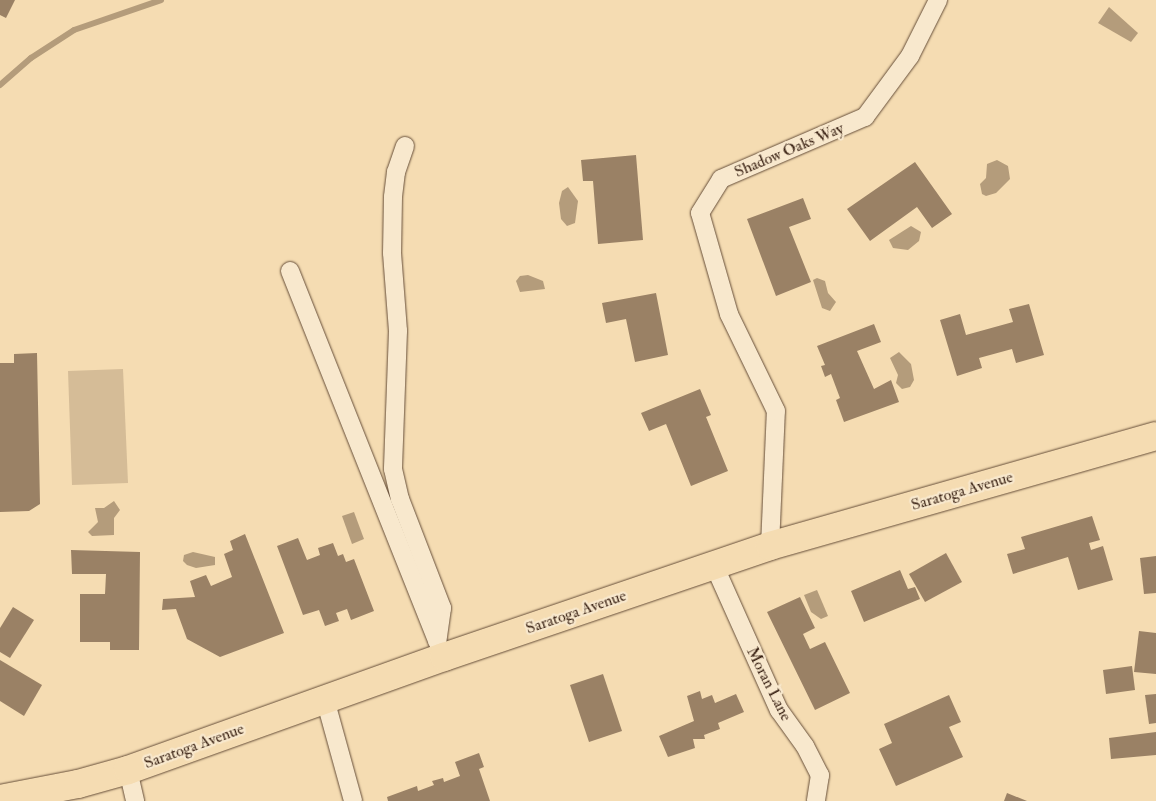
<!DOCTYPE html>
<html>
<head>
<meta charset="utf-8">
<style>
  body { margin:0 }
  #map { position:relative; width:1156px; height:801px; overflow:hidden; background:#f5dcb2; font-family:"IM FELL Double Pica",serif }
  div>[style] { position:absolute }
  .green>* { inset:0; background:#d5bc97 }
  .water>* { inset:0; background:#b49c7b }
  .stream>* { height:6px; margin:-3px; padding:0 3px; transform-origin:3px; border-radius:3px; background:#b49c7b }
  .building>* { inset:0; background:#9a8165 }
  .roads { filter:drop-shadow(0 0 1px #664e39) drop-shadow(0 0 1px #664e39) }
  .minor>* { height:18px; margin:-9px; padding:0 9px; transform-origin:9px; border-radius:9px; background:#f8e8cd }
  .primary>* { height:28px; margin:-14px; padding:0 14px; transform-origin:14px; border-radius:14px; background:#f5dcb2 }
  span { translate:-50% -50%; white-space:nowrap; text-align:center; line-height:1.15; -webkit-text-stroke:4.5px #f8e8cd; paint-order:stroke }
  .street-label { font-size:16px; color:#371f11 }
</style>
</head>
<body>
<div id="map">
  <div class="green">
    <div style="clip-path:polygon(123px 369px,128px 483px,72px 485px,68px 371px)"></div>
  </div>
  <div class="water">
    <div style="clip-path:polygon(1109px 7px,1138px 33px,1131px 42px,1098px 23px)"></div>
    <div style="clip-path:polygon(997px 160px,1008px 166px,1010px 179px,996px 193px,986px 196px,982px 194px,980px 184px,986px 178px,987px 164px)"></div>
    <div style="clip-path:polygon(568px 187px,578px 201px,575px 223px,567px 226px,561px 219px,559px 203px,562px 191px)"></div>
    <div style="clip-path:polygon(911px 226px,921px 232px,919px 241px,908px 250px,893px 248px,889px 240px)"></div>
    <div style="clip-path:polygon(528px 275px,543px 281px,545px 289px,520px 292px,516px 281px,520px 276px)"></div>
    <div style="clip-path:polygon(817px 278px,825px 281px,828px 293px,836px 302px,830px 311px,822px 308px,813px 280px)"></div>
    <div style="clip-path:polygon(899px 352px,911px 364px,914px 380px,910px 387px,902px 389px,896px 383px,898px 375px,890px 358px)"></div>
    <div style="clip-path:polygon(114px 501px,120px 510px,114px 518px,114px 535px,92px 536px,88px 532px,98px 522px,95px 508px,104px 508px)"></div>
    <div style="clip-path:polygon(354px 512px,364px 539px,352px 544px,342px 516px)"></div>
    <div style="clip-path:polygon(193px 552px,215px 557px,215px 565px,196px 568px,187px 565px,183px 561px,184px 555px)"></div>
    <div style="clip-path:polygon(817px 590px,828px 616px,821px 619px,811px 612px,804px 595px)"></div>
  </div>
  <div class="stream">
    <div style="left:0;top:85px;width:41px;rotate:-41.1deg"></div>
    <div style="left:31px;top:58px;width:51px;rotate:-33.1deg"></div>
    <div style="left:74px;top:30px;width:92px;rotate:-19deg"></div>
  </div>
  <div class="building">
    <div style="clip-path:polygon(0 0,15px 0,6px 18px,0 15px)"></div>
    <div style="clip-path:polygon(636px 155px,643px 240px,598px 244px,593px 181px,583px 181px,581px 160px)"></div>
    <div style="clip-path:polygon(915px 162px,952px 214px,932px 228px,917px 207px,870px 241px,847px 209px)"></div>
    <div style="clip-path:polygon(803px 198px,811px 219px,789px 227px,811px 282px,776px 296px,747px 219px)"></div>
    <div style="clip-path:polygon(656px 293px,668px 355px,635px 362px,626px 319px,606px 323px,602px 303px)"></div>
    <div style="clip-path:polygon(1029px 304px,1044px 355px,1016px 363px,1012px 349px,979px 358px,982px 368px,957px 376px,940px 320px,960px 314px,966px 335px,1013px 322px,1009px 309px)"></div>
    <div style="clip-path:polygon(874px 324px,881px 342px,857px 351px,874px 389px,891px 380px,899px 402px,844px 422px,836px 400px,840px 398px,831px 374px,825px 377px,821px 366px,825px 365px,817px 346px)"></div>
    <div style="clip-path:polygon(37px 353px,40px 504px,29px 511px,0 512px,0 363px,14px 363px,14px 354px)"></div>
    <div style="clip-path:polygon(700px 389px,711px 415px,706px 417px,728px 471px,691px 486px,666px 424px,649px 431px,641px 413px)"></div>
    <div style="clip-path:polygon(1092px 516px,1100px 540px,1089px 543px,1091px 550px,1103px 546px,1113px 580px,1078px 590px,1068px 557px,1013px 574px,1007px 554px,1025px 549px,1021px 537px)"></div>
    <div style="clip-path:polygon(245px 534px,284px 633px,220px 657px,187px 639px,176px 609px,162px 610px,163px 599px,195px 597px,190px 581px,206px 575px,211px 586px,232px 577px,224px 554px,233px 550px,230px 541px)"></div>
    <div style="clip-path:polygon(298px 538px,307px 560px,320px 555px,318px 548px,333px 543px,338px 556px,343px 554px,346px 562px,354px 559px,374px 611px,351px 620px,347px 609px,336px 613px,339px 621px,325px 626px,319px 610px,303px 615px,277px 546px)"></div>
    <div style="clip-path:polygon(71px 550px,140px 552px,139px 650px,110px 650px,110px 642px,80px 642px,80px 594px,105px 594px,106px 574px,72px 574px)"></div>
    <div style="clip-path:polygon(946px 553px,962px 582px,925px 602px,909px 574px)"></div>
    <div style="clip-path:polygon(1156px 556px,1156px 593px,1144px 594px,1140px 558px)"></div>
    <div style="clip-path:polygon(900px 570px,908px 589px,915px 587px,920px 599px,864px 622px,851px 591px)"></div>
    <div style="clip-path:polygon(800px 597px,815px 628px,803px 634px,810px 649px,825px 642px,850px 693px,815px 710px,767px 612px)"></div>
    <div style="clip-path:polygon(13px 607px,34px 620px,10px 658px,0 652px,0 628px)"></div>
    <div style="clip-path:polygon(1139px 631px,1156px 633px,1156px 674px,1134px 672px)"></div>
    <div style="clip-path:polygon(0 660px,42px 685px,24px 716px,0 701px)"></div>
    <div style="clip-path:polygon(1132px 666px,1135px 690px,1106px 694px,1103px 670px)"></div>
    <div style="clip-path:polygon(603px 674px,622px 731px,589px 742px,570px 685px)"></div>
    <div style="clip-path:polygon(700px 691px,702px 699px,712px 695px,715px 703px,736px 694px,744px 712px,718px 723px,720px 729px,704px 735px,705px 739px,693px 739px,695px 748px,668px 757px,659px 736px,694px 721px,687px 696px)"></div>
    <div style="clip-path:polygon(1156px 694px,1156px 723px,1149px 724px,1145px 695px)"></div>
    <div style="clip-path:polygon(949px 695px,961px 722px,949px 727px,963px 757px,896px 786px,879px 749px,892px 743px,884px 724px)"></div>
    <div style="clip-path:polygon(1156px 732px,1156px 755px,1111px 759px,1109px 738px)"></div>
    <div style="clip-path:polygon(479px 753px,484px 767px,479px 769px,490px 801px,388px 801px,387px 797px,417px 786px,418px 791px,434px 785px,432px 781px,443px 778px,444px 782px,460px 776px,455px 762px)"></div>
    <div style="clip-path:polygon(1007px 793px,1027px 801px,1004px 801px)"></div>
  </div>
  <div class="roads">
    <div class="minor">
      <div style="left:405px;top:146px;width:28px;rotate:109deg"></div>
      <div style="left:396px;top:172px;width:25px;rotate:97deg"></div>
      <div style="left:393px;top:197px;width:56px;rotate:91deg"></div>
      <div style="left:392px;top:253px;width:78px;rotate:85.6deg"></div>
      <div style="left:398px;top:331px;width:138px;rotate:92.1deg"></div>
      <div style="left:393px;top:469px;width:31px;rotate:77deg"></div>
      <div style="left:400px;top:499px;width:117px;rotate:68.9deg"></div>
      <div style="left:442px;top:608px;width:34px;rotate:98deg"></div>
      <div style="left:290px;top:271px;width:397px;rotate:68.3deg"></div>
      <div style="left:770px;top:546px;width:135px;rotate:-87.5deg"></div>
      <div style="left:776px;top:411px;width:108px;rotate:-115.9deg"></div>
      <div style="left:729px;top:314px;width:105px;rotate:-106deg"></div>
      <div style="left:700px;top:213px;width:40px;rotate:-58deg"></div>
      <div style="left:721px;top:179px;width:157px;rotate:-23.3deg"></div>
      <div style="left:865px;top:117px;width:76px;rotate:-53.6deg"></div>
      <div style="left:910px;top:56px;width:63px;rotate:-63.4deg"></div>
      <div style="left:714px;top:565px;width:159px;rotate:65.9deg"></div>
      <div style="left:779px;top:710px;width:44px;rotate:54.2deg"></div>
      <div style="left:805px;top:746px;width:33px;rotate:63deg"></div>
      <div style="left:820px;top:775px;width:26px;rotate:99deg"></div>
      <div style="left:325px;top:699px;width:106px;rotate:74.6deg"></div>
      <div style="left:128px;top:770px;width:32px;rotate:77deg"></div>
    </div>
    <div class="primary">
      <div style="left:0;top:799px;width:79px;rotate:-10.9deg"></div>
      <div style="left:78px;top:784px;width:52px;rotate:-15.6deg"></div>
      <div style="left:128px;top:770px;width:336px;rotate:-19.7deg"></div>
      <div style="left:444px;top:657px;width:344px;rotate:-18.8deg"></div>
      <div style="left:770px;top:546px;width:401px;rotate:-15.9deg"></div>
    </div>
  </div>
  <div class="street-label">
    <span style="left:789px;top:150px;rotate:-23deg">Shadow Oaks Way</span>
    <span style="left:962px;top:491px;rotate:-16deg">Saratoga Avenue</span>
    <span style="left:576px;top:612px;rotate:-19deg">Saratoga Avenue</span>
    <span style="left:769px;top:684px;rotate:63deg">Moran Lane</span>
    <span style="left:194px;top:746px;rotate:-20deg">Saratoga Avenue</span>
  </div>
</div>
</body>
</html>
